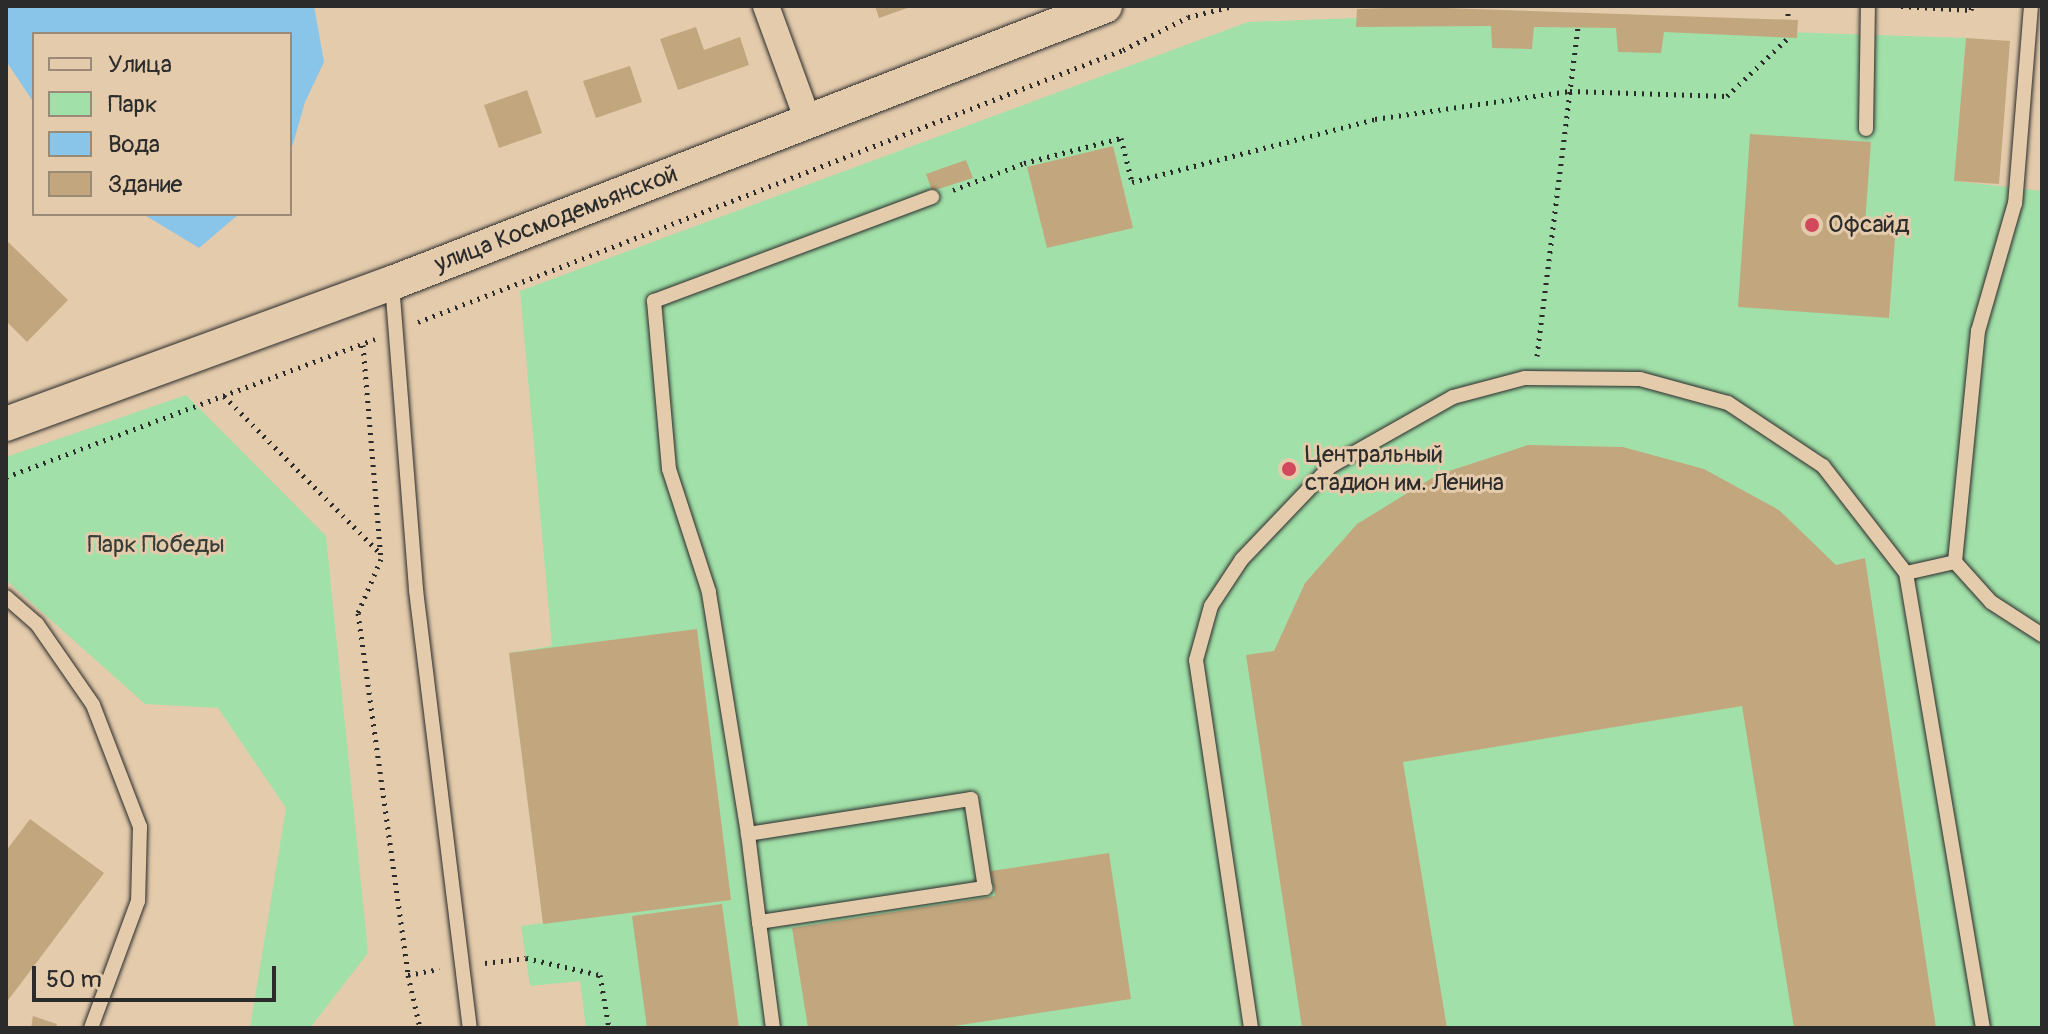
<!DOCTYPE html>
<html>
<head>
<meta charset="utf-8">
<style>
  body { margin:0 }
  #map { position:relative; width:2048px; height:1034px; overflow:hidden; background:#e4cbac; font-family:Pangolin,sans-serif }
  div>[style] { position:absolute }
  .green>* { inset:0; background:#a1e1a9 }
  .water>* { inset:0; background:#89c4e9 }
  .building>* { inset:0; background:#c2a77e }
  .path>* { height:5px; margin-top:-2.5px; transform-origin:0; background:repeating-linear-gradient(90deg,#2b2b2b 0 2px,transparent 0 8px) }
  .roads { filter:drop-shadow(0 0 2px #2b2b2b) drop-shadow(0 0 2px #2b2b2b) }
  .service>* { height:14px; margin:-7px; padding:0 7px; transform-origin:7px; border-radius:7px; background:#e4cbac }
  .minor>* { height:26px; margin:-13px; padding:0 13px; transform-origin:13px; border-radius:13px; background:#e4cbac }
  .tertiary>* { height:34px; margin:-17px; padding:0 17px; transform-origin:17px; border-radius:17px; background:#e4cbac }
  .dots>* { width:22px; height:22px; translate:-50% -50%; box-sizing:border-box; border:4px solid #e4cbac; border-radius:50% }
  span { translate:-50% -50%; white-space:nowrap; text-align:center; line-height:1.15; -webkit-text-stroke:6px #e4cbac; paint-order:stroke }
  .street-label { font-size:24px; color:#2b2b2b }
  .poi-label { font-size:24px; color:#2b2b2b }
  .left { translate:0 -50%; text-align:left }
  .park-label { font-size:24px; color:#373d38 }
  .frame { position:absolute; inset:0; border:8px solid #2b2b2b; pointer-events:none }
  .legend { position:absolute; left:32px; top:32px; width:260px; height:184px; box-sizing:border-box; background:#e4cbac; border:2px solid #9a8b78; margin:0; padding:10px 14px; list-style:none; font-size:24px; color:#2b2b2b }
  .legend li { display:flex; align-items:center; gap:16px; height:40px }
  .legend b { width:40px; border:2px solid #9a8b78 }
  .scale { position:absolute; left:32px; top:966px; width:244px; height:36px; box-sizing:border-box; border:4px solid #2b2b2b; border-top:0; padding-left:10px; font-size:24px; line-height:28px; white-space:nowrap; color:#2b2b2b; -webkit-text-stroke:6px #e4cbac; paint-order:stroke }
</style>
</head>
<body>
<div id="map">
  <div class="green">
    <div style="clip-path:polygon(1356px 18px,1966px 38px,1955px 181px,2042px 191px,2042px 1028px,586px 1028px,580px 981px,530px 986px,521px 926px,543px 923px,509px 653px,552px 646px,520px 291px,1248px 22px)"></div>
    <div style="clip-path:polygon(186px 395px,326px 536px,368px 953px,310px 1028px,250px 1028px,286px 808px,218px 708px,145px 704px,6px 580px,6px 457px)"></div>
  </div>
  <div class="water">
    <div style="clip-path:polygon(6px 6px,314px 6px,324px 62px,305px 102px,290px 154px,290px 34px,34px 34px,34px 103px,6px 61px)"></div>
    <div style="clip-path:polygon(143px 214px,239px 214px,199px 248px)"></div>
  </div>
  <div class="building">
    <div style="clip-path:polygon(875px 6px,913px 6px,879px 18px)"></div>
    <div style="clip-path:polygon(1415px 7px,1798px 20px,1797px 38px,1664px 32px,1661px 53px,1618px 52px,1616px 28px,1534px 27px,1532px 49px,1492px 48px,1491px 26px,1356px 27px,1357px 9px)"></div>
    <div style="clip-path:polygon(696px 27px,704px 50px,740px 37px,749px 65px,678px 90px,660px 39px)"></div>
    <div style="clip-path:polygon(1966px 38px,2010px 41px,1999px 184px,1954px 181px)"></div>
    <div style="clip-path:polygon(630px 66px,642px 102px,596px 118px,583px 81px)"></div>
    <div style="clip-path:polygon(527px 90px,542px 133px,499px 148px,484px 105px)"></div>
    <div style="clip-path:polygon(1750px 134px,1871px 142px,1865px 224px,1896px 226px,1889px 318px,1738px 307px)"></div>
    <div style="clip-path:polygon(1113px 146px,1133px 228px,1047px 248px,1027px 167px)"></div>
    <div style="clip-path:polygon(966px 160px,973px 178px,932px 191px,926px 174px)"></div>
    <div style="clip-path:polygon(6px 240px,68px 300px,27px 342px,6px 321px)"></div>
    <div style="clip-path:polygon(1528px 445px,1623px 447px,1704px 469px,1779px 510px,1836px 565px,1865px 558px,1936px 1028px,1794px 1028px,1742px 706px,1403px 762px,1447px 1028px,1302px 1028px,1246px 655px,1274px 651px,1305px 583px,1357px 524px,1437px 475px)"></div>
    <div style="clip-path:polygon(697px 629px,731px 900px,543px 924px,509px 653px)"></div>
    <div style="clip-path:polygon(30px 819px,104px 873px,6px 1003px,6px 851px)"></div>
    <div style="clip-path:polygon(1109px 853px,1131px 999px,941px 1028px,808px 1028px,792px 928px,995px 896px,991px 871px)"></div>
    <div style="clip-path:polygon(722px 904px,739px 1028px,647px 1028px,632px 916px)"></div>
    <div style="clip-path:polygon(33px 1016px,57px 1024px,56px 1028px,31px 1028px)"></div>
  </div>
  <div class="path">
    <div style="left:1578px;top:6px;width:6px;rotate:90deg"></div>
    <div style="left:1788px;top:6px;width:13px;rotate:90deg"></div>
    <div style="left:1901px;top:6px;width:70px;rotate:3.3deg"></div>
    <div style="left:1971px;top:10px;width:4px;rotate:-76deg"></div>
    <div style="left:953px;top:190px;width:76px;rotate:-20.8deg"></div>
    <div style="left:1024px;top:163px;width:100px;rotate:-14.5deg"></div>
    <div style="left:1121px;top:138px;width:45px;rotate:76deg"></div>
    <div style="left:1132px;top:182px;width:251px;rotate:-14.5deg"></div>
    <div style="left:1375px;top:119px;width:197px;rotate:-8.2deg"></div>
    <div style="left:1570px;top:91px;width:157px;rotate:1.8deg"></div>
    <div style="left:1727px;top:96px;width:84px;rotate:-43.6deg"></div>
    <div style="left:418px;top:322px;width:756px;rotate:-21.1deg"></div>
    <div style="left:1123px;top:50px;width:73px;rotate:-26.9deg"></div>
    <div style="left:1188px;top:17px;width:46px;rotate:-13.7deg"></div>
    <div style="left:363px;top:345px;width:215px;rotate:85.2deg"></div>
    <div style="left:381px;top:559px;width:59px;rotate:113.1deg"></div>
    <div style="left:358px;top:613px;width:365px;rotate:82.1deg"></div>
    <div style="left:408px;top:975px;width:54px;rotate:77.2deg"></div>
    <div style="left:1537px;top:356px;width:331px;rotate:-82.9deg"></div>
    <div style="left:224px;top:396px;width:221px;rotate:45.2deg"></div>
    <div style="left:6px;top:477px;width:394px;rotate:-20.5deg"></div>
    <div style="left:485px;top:963px;width:41px;rotate:-7deg"></div>
    <div style="left:526px;top:958px;width:76px;rotate:12.9deg"></div>
    <div style="left:600px;top:975px;width:54px;rotate:80.4deg"></div>
    <div style="left:408px;top:975px;width:32px;rotate:-11deg"></div>
  </div>
  <div class="roads">
    <div class="service">
      <div style="left:2031px;top:6px;width:198px;rotate:94.6deg"></div>
      <div style="left:2015px;top:203px;width:133px;rotate:106.1deg"></div>
      <div style="left:1978px;top:331px;width:232px;rotate:95.7deg"></div>
      <div style="left:1955px;top:562px;width:54px;rotate:48deg"></div>
      <div style="left:1991px;top:602px;width:61px;rotate:32.9deg"></div>
      <div style="left:1866px;top:129px;width:123px;rotate:-89.1deg"></div>
      <div style="left:392px;top:284px;width:307px;rotate:85.5deg"></div>
      <div style="left:416px;top:590px;width:441px;rotate:83deg"></div>
      <div style="left:1955px;top:562px;width:50px;rotate:167.3deg"></div>
      <div style="left:1906px;top:573px;width:461px;rotate:80.4deg"></div>
      <div style="left:6px;top:597px;width:41px;rotate:41.1deg"></div>
      <div style="left:37px;top:624px;width:98px;rotate:55.3deg"></div>
      <div style="left:93px;top:705px;width:131px;rotate:68.9deg"></div>
      <div style="left:140px;top:827px;width:74px;rotate:91.5deg"></div>
      <div style="left:138px;top:901px;width:135px;rotate:110.3deg"></div>
      <div style="left:748px;top:834px;width:245px;rotate:-99.2deg"></div>
      <div style="left:709px;top:592px;width:129px;rotate:-108deg"></div>
      <div style="left:669px;top:469px;width:169px;rotate:-95.1deg"></div>
      <div style="left:654px;top:301px;width:297px;rotate:-20.5deg"></div>
      <div style="left:759px;top:922px;width:229px;rotate:-8.6deg"></div>
      <div style="left:985px;top:888px;width:90px;rotate:-98.9deg"></div>
      <div style="left:971px;top:799px;width:226px;rotate:171.1deg"></div>
      <div style="left:748px;top:834px;width:89px;rotate:82.9deg"></div>
      <div style="left:759px;top:922px;width:107px;rotate:82.5deg"></div>
      <div style="left:1251px;top:1028px;width:372px;rotate:-98.5deg"></div>
      <div style="left:1196px;top:660px;width:56px;rotate:-74.5deg"></div>
      <div style="left:1211px;top:606px;width:56px;rotate:-56.6deg"></div>
      <div style="left:1242px;top:559px;width:129px;rotate:-46.3deg"></div>
      <div style="left:1331px;top:466px;width:140px;rotate:-29.5deg"></div>
      <div style="left:1453px;top:397px;width:74px;rotate:-14.8deg"></div>
      <div style="left:1525px;top:378px;width:115px;rotate:0.5deg"></div>
      <div style="left:1640px;top:379px;width:91px;rotate:15.3deg"></div>
      <div style="left:1728px;top:403px;width:114px;rotate:33.6deg"></div>
      <div style="left:1823px;top:466px;width:135px;rotate:52.2deg"></div>
    </div>
    <div class="minor">
      <div style="left:766px;top:6px;width:122px;rotate:69.9deg"></div>
    </div>
    <div class="tertiary">
      <div style="left:6px;top:424px;width:411px;rotate:-20.1deg"></div>
      <div style="left:392px;top:283px;width:765px;rotate:-21.23deg"></div>
    </div>
  </div>
  <div class="dots">
    <div style="left:1812px;top:225px;background:#d1495b"></div>
    <div style="left:1289px;top:469px;background:#d1495b"></div>
  </div>
  <div class="street-label">
    <span style="left:556px;top:219px;rotate:-21deg">улица Космодемьянской</span>
  </div>
  <div class="poi-label">
    <span class="left" style="left:1828px;top:225px">Офсайд</span>
    <span class="left" style="left:1305px;top:469px">Центральный<br>стадион им. Ленина</span>
  </div>
  <div class="park-label">
    <span style="left:156px;top:545px">Парк Победы</span>
  </div>
  <div class="frame"></div>
  <ul class="legend">
  <li><b style="height:10px;background:#e4cbac"></b>Улица</li>
  <li><b style="height:22px;background:#a1e1a9"></b>Парк</li>
  <li><b style="height:22px;background:#89c4e9"></b>Вода</li>
  <li><b style="height:22px;background:#c2a77e"></b>Здание</li>
  </ul>
  <div class="scale">50 m</div>
</div>
</body>
</html>
